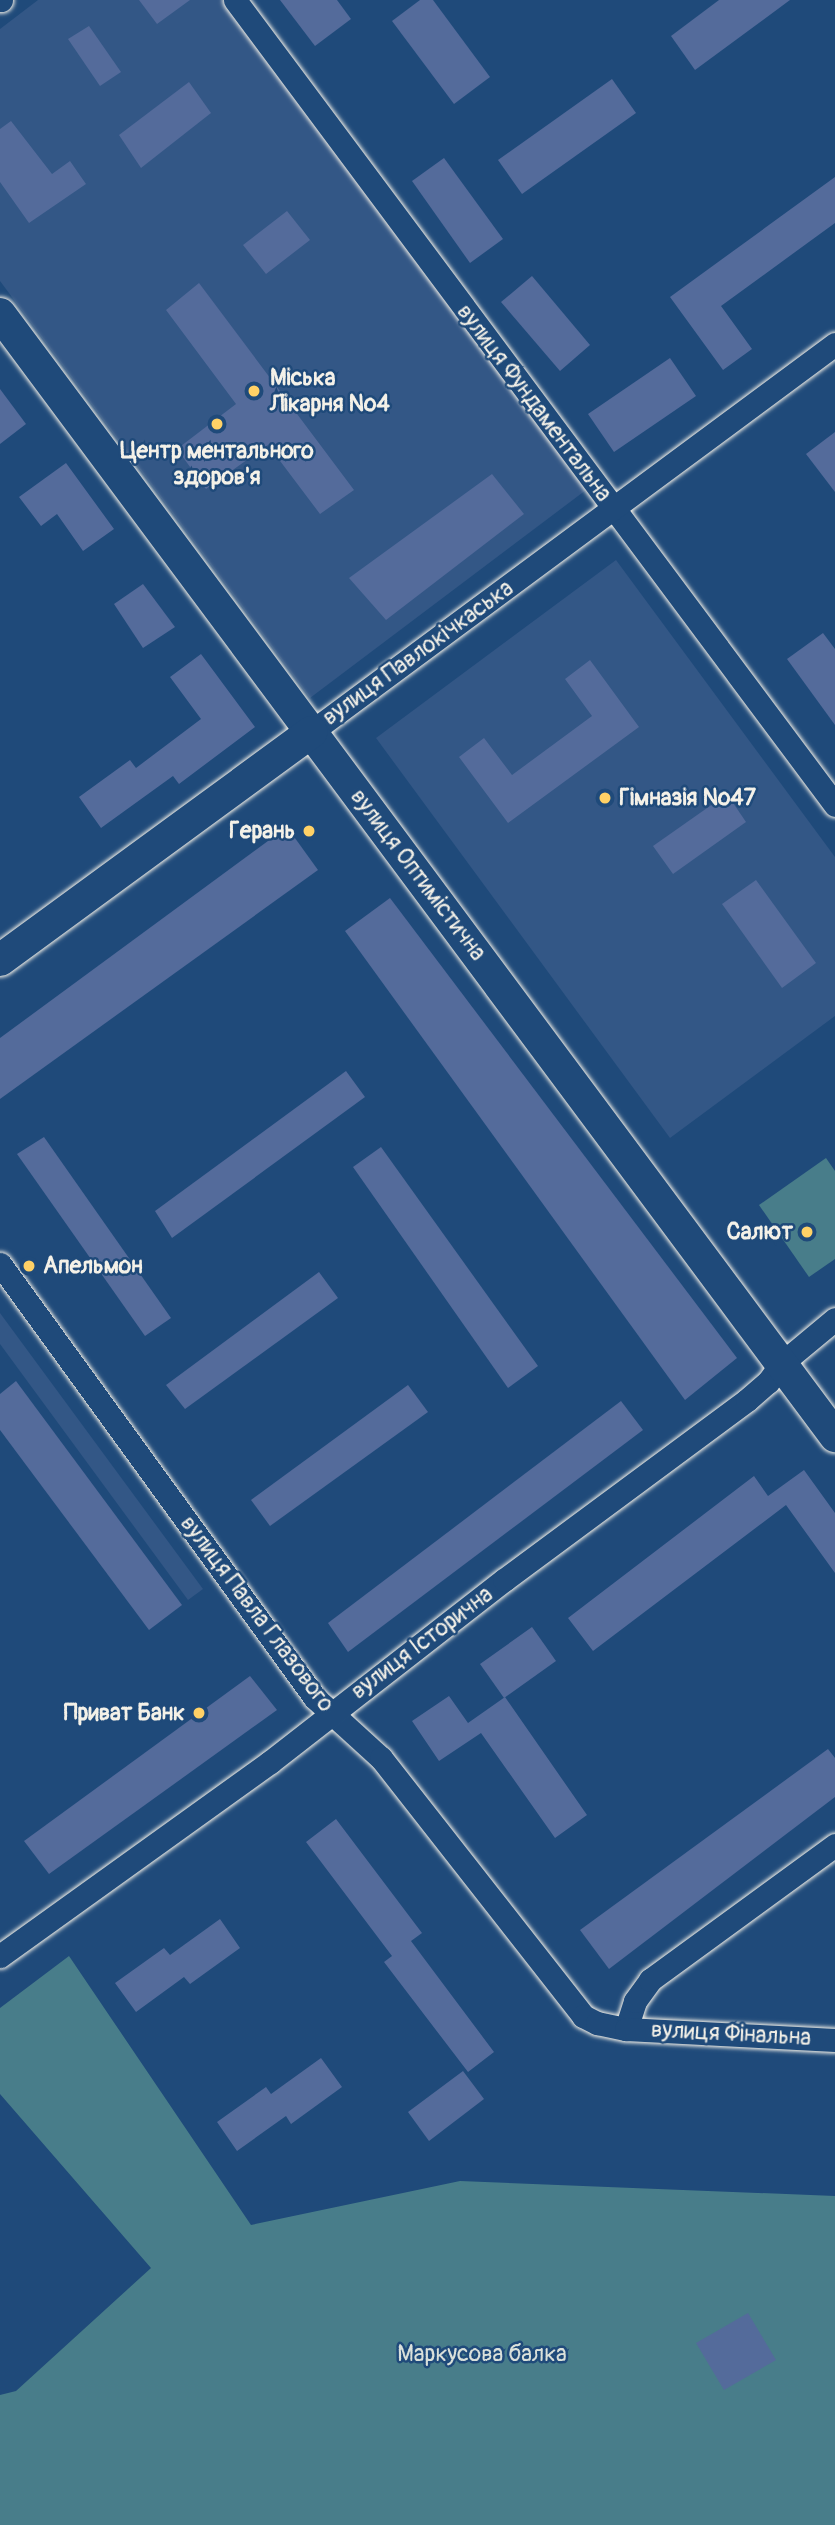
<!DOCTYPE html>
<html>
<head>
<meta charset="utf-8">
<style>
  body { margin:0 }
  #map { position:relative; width:835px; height:2525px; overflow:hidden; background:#1f4a7a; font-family:Pangolin,sans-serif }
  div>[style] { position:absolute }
  .built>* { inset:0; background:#335786 }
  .green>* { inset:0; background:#487d8a }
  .building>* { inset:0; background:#546b9b }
  .roads { filter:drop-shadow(0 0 2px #f4f1e8) drop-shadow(0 0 2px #f4f1e8) }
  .street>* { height:23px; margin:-11.5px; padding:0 11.5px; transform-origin:11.5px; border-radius:11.5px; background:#1f4a7a }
  .secondary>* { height:32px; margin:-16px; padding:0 16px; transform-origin:16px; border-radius:16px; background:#1f4a7a }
  .dots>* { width:19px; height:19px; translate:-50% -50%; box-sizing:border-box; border:4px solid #1f4a7a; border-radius:50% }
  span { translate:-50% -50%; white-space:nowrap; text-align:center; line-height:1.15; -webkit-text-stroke:5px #1f4a7a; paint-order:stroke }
  .poi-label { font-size:23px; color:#f4f1e8; font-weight:700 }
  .left { translate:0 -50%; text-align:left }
  .right { translate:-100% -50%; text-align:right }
  .street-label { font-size:23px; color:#f4f1e8 }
  .park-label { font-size:23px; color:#dae0da }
</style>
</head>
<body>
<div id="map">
  <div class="built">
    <div style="clip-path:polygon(38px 0,222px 0,586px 490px,310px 698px,0 281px,0 29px)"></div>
    <div style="clip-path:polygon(616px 560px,835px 857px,835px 1016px,670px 1138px,376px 738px)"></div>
    <div style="clip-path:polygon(0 1313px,203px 1589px,188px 1600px,0 1344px)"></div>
  </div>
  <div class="green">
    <div style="clip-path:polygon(826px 1158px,835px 1171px,835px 1259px,809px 1277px,759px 1205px)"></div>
    <div style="clip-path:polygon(69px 1956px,251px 2225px,460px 2181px,835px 2196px,835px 2525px,0 2525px,0 2395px,16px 2391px,151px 2268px,0 2094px,0 2008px)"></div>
  </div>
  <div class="building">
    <div style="clip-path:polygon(139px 0,190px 0,157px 24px)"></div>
    <div style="clip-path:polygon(280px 0,337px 0,351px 19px,315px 46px)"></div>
    <div style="clip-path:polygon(420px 0,433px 0,490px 77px,454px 104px,392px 21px)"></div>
    <div style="clip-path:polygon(719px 0,790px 0,695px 70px,671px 36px)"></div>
    <div style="clip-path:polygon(89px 26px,121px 72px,100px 86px,68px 39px)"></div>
    <div style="clip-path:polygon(612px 79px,636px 113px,522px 194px,498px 160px)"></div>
    <div style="clip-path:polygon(189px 82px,211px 113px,141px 168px,119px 135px)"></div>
    <div style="clip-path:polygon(11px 121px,52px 174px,70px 161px,86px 184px,29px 223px,0 182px,0 129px)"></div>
    <div style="clip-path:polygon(444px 158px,503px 239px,470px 263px,412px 181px)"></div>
    <div style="clip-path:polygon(835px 177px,835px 223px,721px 306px,752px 349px,723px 370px,670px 297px)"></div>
    <div style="clip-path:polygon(287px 211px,310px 240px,266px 274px,243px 245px)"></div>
    <div style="clip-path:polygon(532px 276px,590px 345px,560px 371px,501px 302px)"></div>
    <div style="clip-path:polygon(199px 283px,354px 490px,320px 514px,268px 445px,206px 489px,177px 449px,236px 404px,166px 310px)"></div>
    <div style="clip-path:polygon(670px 358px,696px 396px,614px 452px,588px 414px)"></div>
    <div style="clip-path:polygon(0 389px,26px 424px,0 444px)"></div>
    <div style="clip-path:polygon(835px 432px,835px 492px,806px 454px)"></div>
    <div style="clip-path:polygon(66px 463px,114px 529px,83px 551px,57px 514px,41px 526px,19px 497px)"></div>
    <div style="clip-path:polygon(492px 474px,524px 514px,386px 620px,349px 578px)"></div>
    <div style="clip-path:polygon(143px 584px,175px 627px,143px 648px,114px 604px)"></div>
    <div style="clip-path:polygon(823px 633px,835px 649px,835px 725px,787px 659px)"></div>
    <div style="clip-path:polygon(201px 654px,255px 727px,179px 784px,173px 776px,101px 828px,79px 797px,130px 760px,136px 768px,201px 719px,170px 677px)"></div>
    <div style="clip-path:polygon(590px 660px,639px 727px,508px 823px,459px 757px,484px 738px,512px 775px,592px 716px,565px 679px)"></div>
    <div style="clip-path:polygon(727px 794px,746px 822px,673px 874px,653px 846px)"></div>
    <div style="clip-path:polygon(287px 827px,318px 870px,0 1099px,0 1038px)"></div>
    <div style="clip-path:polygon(756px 880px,816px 963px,782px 988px,722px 904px)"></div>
    <div style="clip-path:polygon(390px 898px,737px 1358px,685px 1400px,345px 931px)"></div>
    <div style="clip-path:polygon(346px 1071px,365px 1097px,172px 1238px,155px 1211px)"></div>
    <div style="clip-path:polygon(44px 1137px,171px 1318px,145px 1336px,17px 1154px)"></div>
    <div style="clip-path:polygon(381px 1147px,538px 1366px,508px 1388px,353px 1167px)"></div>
    <div style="clip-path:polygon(319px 1272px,338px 1298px,185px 1409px,166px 1385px)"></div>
    <div style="clip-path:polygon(16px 1381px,182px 1605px,149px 1630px,0 1430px,0 1394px)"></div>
    <div style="clip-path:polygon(408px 1385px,428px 1412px,270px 1526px,251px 1500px)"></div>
    <div style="clip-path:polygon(621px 1401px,643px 1430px,348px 1652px,328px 1623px)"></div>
    <div style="clip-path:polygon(804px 1470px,835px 1513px,835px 1573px,786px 1505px,593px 1651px,568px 1618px,754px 1476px,768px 1496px)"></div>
    <div style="clip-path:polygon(532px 1627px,556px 1661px,504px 1698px,480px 1664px)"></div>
    <div style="clip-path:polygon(250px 1676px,277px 1710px,49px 1874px,24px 1841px)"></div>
    <div style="clip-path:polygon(449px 1696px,468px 1723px,505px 1697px,587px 1815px,555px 1838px,481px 1733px,439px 1761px,412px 1721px)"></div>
    <div style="clip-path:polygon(828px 1749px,835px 1758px,835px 1797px,609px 1969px,580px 1930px)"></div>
    <div style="clip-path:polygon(336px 1819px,422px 1933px,411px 1941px,494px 2052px,468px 2072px,384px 1962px,392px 1956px,306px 1842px)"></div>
    <div style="clip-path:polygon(220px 1919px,240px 1948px,190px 1984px,184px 1977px,136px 2012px,115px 1983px,164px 1948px,170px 1955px)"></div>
    <div style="clip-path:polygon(321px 2058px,342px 2087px,291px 2124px,286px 2116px,237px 2151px,217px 2122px,266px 2087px,271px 2094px)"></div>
    <div style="clip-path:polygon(463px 2071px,484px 2099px,429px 2141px,408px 2112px)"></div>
    <div style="clip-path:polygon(748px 2313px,776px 2360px,724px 2390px,696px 2343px)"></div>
  </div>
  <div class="roads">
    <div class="street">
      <div style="left:0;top:0;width:1px"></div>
      <div style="left:235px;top:0;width:1004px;rotate:53.3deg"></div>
      <div style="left:311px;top:732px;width:652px;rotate:-36.52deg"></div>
      <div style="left:0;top:1264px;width:536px;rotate:54.03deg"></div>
      <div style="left:315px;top:1698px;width:89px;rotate:42.3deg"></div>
      <div style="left:381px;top:1758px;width:328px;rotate:51.9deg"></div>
      <div style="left:583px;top:2016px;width:16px;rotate:27deg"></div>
      <div style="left:597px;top:2023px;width:30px;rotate:12deg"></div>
      <div style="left:626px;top:2029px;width:29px;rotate:-72deg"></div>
      <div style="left:635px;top:2001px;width:26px;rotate:-54deg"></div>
      <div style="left:650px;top:1980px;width:229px;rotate:-36.1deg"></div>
      <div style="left:0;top:1956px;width:332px;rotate:-35.7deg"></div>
      <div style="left:270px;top:1762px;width:296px;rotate:-37.9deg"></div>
      <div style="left:504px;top:1580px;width:302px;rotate:-36.5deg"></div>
      <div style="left:747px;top:1400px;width:28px;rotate:-41deg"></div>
      <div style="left:768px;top:1382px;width:24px;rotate:-54deg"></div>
      <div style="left:782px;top:1363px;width:69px;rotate:-39.7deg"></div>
      <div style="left:626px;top:2029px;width:209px;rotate:3deg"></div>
    </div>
    <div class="secondary">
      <div style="left:0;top:314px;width:1399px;rotate:53.34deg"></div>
      <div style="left:0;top:960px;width:386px;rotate:-36.2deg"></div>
    </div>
  </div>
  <div class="dots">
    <div style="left:254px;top:391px;background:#ffd166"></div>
    <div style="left:217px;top:424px;background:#ffd166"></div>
    <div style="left:605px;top:798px;background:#ffd166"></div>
    <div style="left:309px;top:831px;background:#ffd166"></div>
    <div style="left:807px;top:1232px;background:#ffd166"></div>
    <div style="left:29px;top:1266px;background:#ffd166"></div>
    <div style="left:199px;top:1713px;background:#ffd166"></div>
  </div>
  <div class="poi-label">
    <span class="left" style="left:270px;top:391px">Міська<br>Лікарня №4</span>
    <span style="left:217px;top:464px">Центр ментального<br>здоров'я</span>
    <span class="left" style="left:619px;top:798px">Гімназія №47</span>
    <span class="right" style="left:295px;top:831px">Герань</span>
    <span class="right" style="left:793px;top:1232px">Салют</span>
    <span class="left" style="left:43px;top:1266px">Апельмон</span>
    <span class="right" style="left:185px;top:1713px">Приват Банк</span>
  </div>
  <div class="street-label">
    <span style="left:534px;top:403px;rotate:53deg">вулиця Фундаментальна</span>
    <span style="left:418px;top:653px;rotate:-36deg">вулиця Павлокічкаська</span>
    <span style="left:418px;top:875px;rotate:53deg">вулиця Оптимістична</span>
    <span style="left:257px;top:1614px;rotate:53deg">вулиця Павла Глазового</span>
    <span style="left:422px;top:1643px;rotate:-37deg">вулиця Історична</span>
    <span style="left:731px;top:2034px;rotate:3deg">вулиця Фінальна</span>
  </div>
  <div class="park-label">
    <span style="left:482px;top:2354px">Маркусова балка</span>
  </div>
</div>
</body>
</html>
